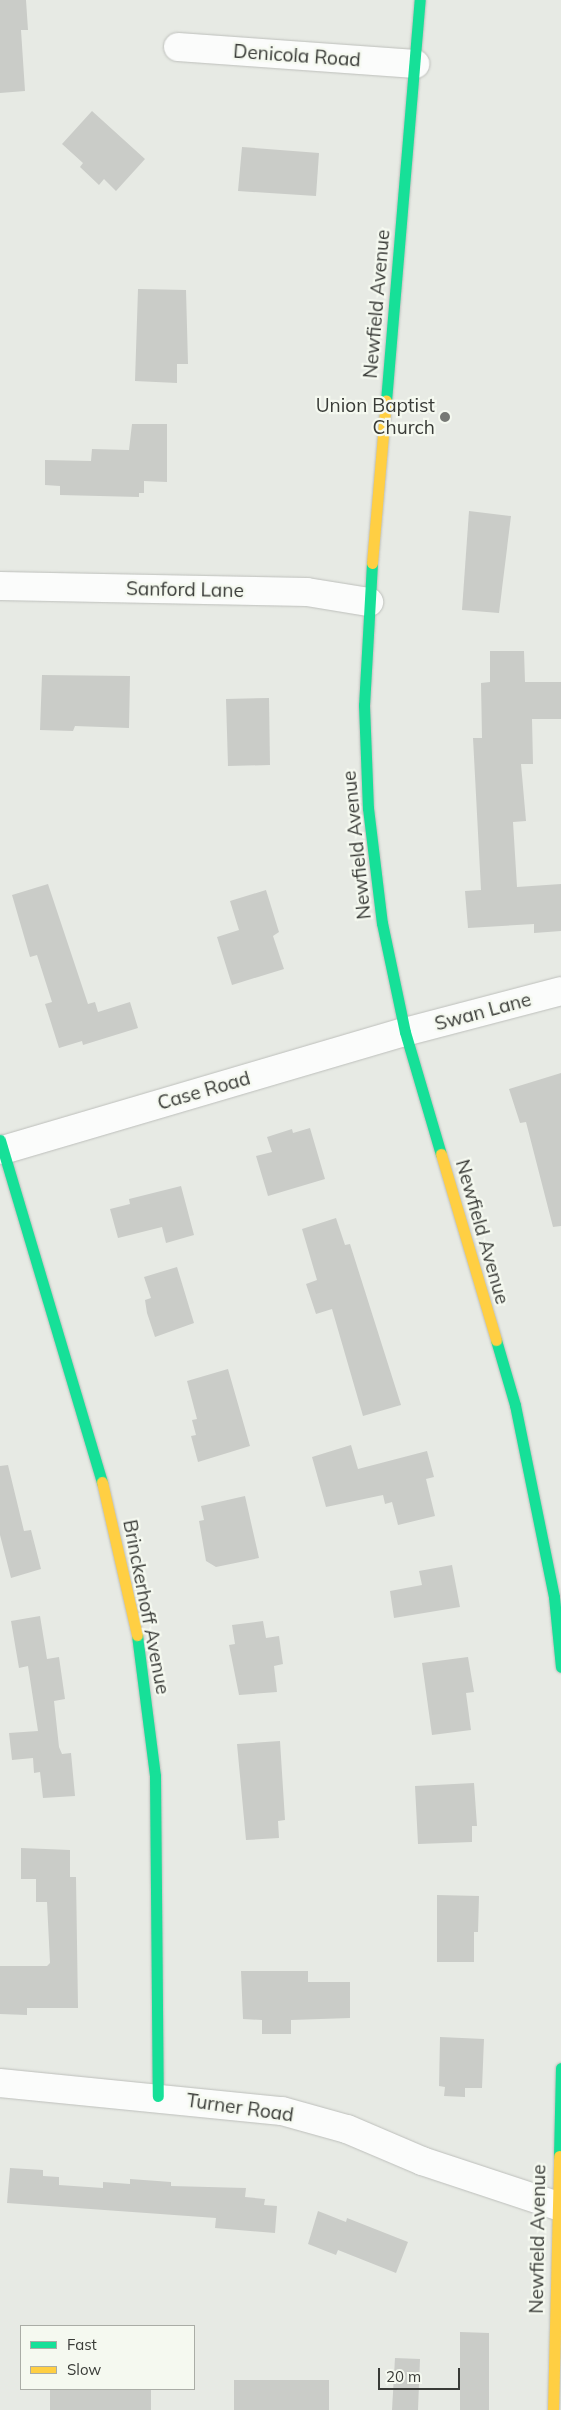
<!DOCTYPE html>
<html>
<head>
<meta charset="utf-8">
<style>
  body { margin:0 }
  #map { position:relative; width:561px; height:2410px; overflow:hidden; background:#e7eae4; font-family:Mulish,sans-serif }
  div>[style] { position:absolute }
  .building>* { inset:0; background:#caccc8 }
  .roads { filter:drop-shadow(0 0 1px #bdbfbb) drop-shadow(0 0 1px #bdbfbb) }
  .street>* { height:28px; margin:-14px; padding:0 14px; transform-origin:14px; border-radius:14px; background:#fbfcfb }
  .fast>* { height:11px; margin:-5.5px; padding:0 5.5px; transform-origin:5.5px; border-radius:5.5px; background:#16e098 }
  .slow>* { height:11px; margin:-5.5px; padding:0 5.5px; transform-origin:5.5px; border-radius:5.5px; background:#ffcf43 }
  .dots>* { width:14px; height:14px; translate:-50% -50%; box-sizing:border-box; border:2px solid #f5f9f0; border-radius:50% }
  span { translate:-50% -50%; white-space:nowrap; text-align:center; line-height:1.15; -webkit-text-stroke:4.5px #f5f9f0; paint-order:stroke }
  .street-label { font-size:19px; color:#393b37 }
  .poi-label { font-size:19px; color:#393b37 }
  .right { translate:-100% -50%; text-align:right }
  .legend { position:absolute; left:20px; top:2325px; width:175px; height:65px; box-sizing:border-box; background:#f5f9f0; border:1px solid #aaada6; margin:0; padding:6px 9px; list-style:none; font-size:15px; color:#393b37 }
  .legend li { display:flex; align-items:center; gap:10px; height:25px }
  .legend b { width:25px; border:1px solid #aaada6 }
  .scale { position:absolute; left:378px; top:2368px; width:82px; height:22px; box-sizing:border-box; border:2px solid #393b37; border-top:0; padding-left:6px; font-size:15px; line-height:18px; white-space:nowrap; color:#393b37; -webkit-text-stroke:4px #f5f9f0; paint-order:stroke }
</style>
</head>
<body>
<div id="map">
  <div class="building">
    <div style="clip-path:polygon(0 0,26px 0,28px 30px,21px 30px,25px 91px,0 93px)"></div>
    <div style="clip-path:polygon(92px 111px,145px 159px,116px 191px,104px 179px,99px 185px,80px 167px,83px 163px,62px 144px)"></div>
    <div style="clip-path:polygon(242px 147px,319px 153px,316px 196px,238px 191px)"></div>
    <div style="clip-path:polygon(138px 289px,186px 290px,188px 364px,177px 364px,177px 383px,135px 381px)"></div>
    <div style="clip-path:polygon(132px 424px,167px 424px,167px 482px,144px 481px,144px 493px,139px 493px,139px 497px,60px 495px,60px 486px,45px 485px,45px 460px,91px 461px,92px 449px,129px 450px)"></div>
    <div style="clip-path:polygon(469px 511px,511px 516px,499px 613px,462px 610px)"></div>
    <div style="clip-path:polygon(490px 651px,524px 651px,525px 682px,561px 682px,561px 719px,532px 719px,533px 764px,521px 764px,526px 821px,513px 822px,517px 887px,561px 884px,561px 931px,534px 933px,534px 924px,468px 928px,465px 891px,481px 890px,473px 738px,482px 738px,481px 683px,490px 682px)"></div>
    <div style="clip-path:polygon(42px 675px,130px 676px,129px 728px,75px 726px,73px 731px,40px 730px)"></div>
    <div style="clip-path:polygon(269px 698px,270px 765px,228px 766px,226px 699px)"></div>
    <div style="clip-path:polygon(48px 884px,88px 1004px,95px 1002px,98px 1012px,130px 1002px,138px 1028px,83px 1045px,82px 1041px,59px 1048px,45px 1004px,52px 1002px,37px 955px,30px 957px,12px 895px)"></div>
    <div style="clip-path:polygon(266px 890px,279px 932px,273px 936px,284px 969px,232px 985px,217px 937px,239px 930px,230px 901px)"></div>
    <div style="clip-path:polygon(561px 1073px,561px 1226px,553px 1227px,526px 1122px,520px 1123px,509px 1089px)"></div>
    <div style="clip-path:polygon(310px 1128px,325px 1179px,268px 1196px,256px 1156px,272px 1152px,267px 1137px,292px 1129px,293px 1133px)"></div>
    <div style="clip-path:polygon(181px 1186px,194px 1235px,166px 1243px,162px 1227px,118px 1238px,110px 1209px,130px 1204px,129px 1199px)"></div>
    <div style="clip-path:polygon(336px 1218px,345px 1245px,350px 1244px,401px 1405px,363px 1416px,332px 1309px,316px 1314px,306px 1284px,317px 1280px,302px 1229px)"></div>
    <div style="clip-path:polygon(177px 1267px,194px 1323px,155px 1337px,147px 1313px,145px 1300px,151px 1298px,144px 1277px)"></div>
    <div style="clip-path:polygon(228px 1369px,250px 1446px,198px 1462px,191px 1436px,196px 1435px,192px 1420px,197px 1419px,187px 1381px)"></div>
    <div style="clip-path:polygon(351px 1445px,358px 1469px,427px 1451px,434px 1477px,426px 1479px,435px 1516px,398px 1525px,392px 1502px,385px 1504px,383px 1495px,326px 1507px,312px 1457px)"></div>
    <div style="clip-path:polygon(8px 1465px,24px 1531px,31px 1530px,41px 1569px,11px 1578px,0 1535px,0 1466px)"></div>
    <div style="clip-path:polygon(245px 1496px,259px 1558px,216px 1567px,206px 1561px,199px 1521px,204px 1520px,201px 1506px)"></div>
    <div style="clip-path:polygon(452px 1565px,460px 1607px,394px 1618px,390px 1591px,422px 1585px,419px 1571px)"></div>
    <div style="clip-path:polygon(40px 1616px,47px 1659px,59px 1657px,65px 1699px,54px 1701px,59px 1747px,62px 1754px,71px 1753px,75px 1796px,43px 1798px,40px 1772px,34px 1773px,33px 1758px,12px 1760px,9px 1733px,38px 1731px,28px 1666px,19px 1668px,11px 1621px)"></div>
    <div style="clip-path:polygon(263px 1621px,266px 1638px,279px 1636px,283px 1664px,274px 1666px,277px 1692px,239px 1695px,229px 1645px,235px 1644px,232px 1625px)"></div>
    <div style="clip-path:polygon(468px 1657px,474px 1692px,466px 1693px,471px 1730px,432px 1735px,422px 1663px)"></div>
    <div style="clip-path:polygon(280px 1741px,285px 1820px,278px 1821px,279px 1838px,246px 1840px,237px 1744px)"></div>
    <div style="clip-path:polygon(474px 1783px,477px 1826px,472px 1826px,472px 1842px,418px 1844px,415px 1786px)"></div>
    <div style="clip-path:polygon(21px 1848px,70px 1850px,70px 1877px,76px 1877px,78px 2008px,27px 2008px,27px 2015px,0 2014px,0 1966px,47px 1966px,50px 1963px,47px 1902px,36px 1902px,36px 1879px,21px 1879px)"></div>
    <div style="clip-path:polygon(437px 1895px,479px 1896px,478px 1932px,474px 1932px,474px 1962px,437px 1962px)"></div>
    <div style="clip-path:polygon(241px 1971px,308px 1971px,308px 1982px,350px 1982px,350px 2018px,291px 2020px,291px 2034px,262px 2034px,262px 2020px,243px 2019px)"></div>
    <div style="clip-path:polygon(440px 2037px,484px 2039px,482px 2088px,465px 2088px,465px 2097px,444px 2096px,445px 2087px,439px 2086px)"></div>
    <div style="clip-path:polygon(10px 2168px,43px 2170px,43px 2176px,59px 2177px,59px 2185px,103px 2188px,103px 2182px,130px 2184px,130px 2179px,171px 2182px,171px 2186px,246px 2188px,245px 2197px,265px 2199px,264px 2205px,277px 2206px,275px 2233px,215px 2228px,216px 2218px,7px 2203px)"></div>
    <div style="clip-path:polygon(318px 2211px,346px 2222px,347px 2218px,408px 2242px,396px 2273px,338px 2250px,336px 2255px,308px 2244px)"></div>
    <div style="clip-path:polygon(460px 2332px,489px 2333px,489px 2410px,460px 2410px)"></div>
    <div style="clip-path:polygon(395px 2358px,420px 2359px,418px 2410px,392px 2410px)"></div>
    <div style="clip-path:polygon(234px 2380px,329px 2380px,329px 2410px,234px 2410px)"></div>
    <div style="clip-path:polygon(50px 2389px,151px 2389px,151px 2410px,50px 2410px)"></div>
  </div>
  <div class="roads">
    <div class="street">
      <div style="left:178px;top:47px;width:238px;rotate:4.1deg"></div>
      <div style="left:0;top:586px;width:307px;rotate:1.1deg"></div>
      <div style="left:307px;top:592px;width:63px;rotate:9.2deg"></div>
      <div style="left:3px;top:1150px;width:419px;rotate:-16.4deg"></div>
      <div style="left:405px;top:1032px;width:161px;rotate:-14.7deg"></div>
      <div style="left:0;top:2083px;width:283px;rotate:5.7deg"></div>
      <div style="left:282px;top:2111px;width:67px;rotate:15.5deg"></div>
      <div style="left:347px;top:2129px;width:82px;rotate:23.1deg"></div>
      <div style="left:422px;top:2161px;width:146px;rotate:18.3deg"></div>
    </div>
    <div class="fast">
      <div style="left:386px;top:401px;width:402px;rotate:-85.2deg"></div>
      <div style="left:372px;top:563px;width:142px;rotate:93.2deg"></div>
      <div style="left:364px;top:705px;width:103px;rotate:87.8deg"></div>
      <div style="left:368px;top:808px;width:116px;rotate:83.1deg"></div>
      <div style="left:382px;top:923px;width:111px;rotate:78.1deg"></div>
      <div style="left:405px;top:1032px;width:127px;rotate:73.6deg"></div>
      <div style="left:0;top:1140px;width:357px;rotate:73.4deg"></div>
      <div style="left:496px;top:1340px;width:68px;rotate:73.7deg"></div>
      <div style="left:515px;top:1405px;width:196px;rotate:78.5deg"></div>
      <div style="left:554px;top:1597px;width:70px;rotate:84.3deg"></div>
      <div style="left:137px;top:1635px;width:142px;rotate:82.7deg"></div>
      <div style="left:155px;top:1776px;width:320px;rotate:89.5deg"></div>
      <div style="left:559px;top:2156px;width:88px;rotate:-88.7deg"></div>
    </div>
    <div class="slow">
      <div style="left:372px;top:563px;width:163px;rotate:-85.1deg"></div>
      <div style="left:441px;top:1154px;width:194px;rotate:73.5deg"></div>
      <div style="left:102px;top:1482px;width:157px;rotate:77.1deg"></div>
      <div style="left:553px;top:2410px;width:254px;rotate:-88.6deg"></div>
    </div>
  </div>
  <div class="dots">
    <div style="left:445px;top:417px;background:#767874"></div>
  </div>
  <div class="street-label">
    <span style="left:297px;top:56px;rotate:4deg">Denicola Road</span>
    <span style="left:377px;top:304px;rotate:-85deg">Newfield Avenue</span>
    <span style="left:185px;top:590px;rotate:1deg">Sanford Lane</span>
    <span style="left:357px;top:845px;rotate:-96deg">Newfield Avenue</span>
    <span style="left:483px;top:1012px;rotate:-15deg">Swan Lane</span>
    <span style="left:204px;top:1091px;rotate:-16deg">Case Road</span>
    <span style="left:482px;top:1232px;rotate:74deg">Newfield Avenue</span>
    <span style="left:146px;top:1607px;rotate:79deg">Brinckerhoff Avenue</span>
    <span style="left:240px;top:2108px;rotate:8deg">Turner Road</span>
    <span style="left:538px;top:2239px;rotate:-89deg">Newfield Avenue</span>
  </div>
  <div class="poi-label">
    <span class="right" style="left:435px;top:417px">Union Baptist<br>Church</span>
  </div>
  <ul class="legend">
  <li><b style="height:6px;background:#16e098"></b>Fast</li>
  <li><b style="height:6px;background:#ffcf43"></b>Slow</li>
  </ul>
  <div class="scale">20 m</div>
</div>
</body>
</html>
